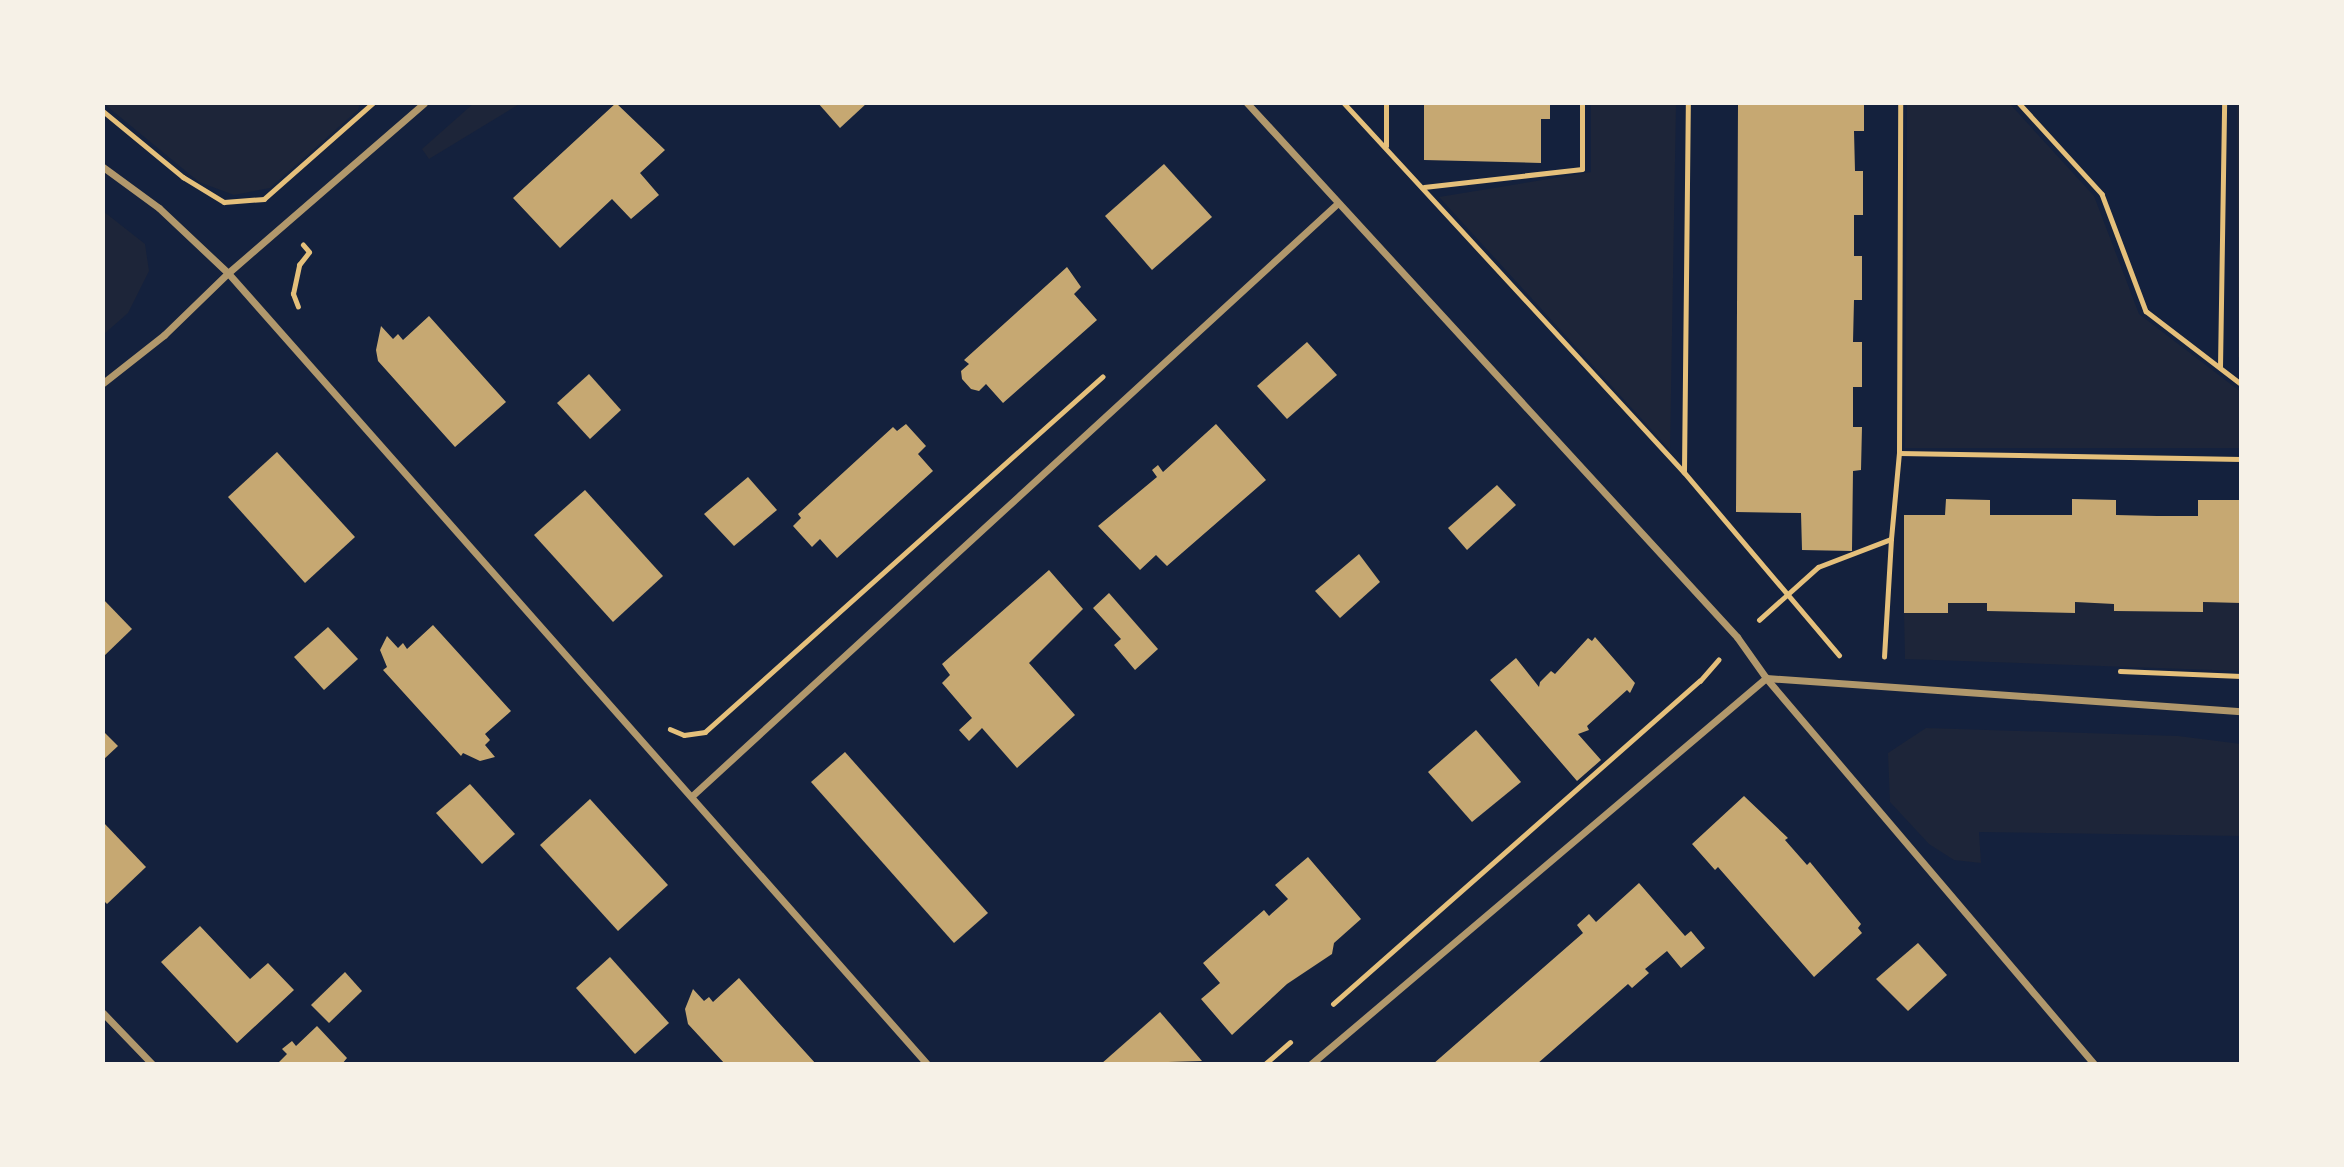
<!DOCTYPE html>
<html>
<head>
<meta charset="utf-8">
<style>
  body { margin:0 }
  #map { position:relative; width:2344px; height:1167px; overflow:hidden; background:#14213d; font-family:"Source Serif 4",serif }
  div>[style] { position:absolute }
  .green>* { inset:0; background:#1d2539 }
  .building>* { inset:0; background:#c6a872 }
  .path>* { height:4.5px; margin:-2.25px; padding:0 2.25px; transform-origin:2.25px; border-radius:2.25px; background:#e5c07b }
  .minor>* { height:7px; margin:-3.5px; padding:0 3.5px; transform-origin:3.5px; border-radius:3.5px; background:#b1986c }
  span { translate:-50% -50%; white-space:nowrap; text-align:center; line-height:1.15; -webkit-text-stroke:5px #f6f1e7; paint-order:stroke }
  .frame { position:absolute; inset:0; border:105px solid #f6f1e7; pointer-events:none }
</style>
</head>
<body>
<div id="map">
  <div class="green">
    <div style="clip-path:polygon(103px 103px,360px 103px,358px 110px,270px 188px,234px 195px,199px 182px)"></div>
    <div style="clip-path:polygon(474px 103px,521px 103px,429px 159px,422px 149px)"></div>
    <div style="clip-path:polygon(1591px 103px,1676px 103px,1670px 450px,1439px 197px,1591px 172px)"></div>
    <div style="clip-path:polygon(1907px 103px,2009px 103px,2094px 196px,2139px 314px,2241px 392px,2241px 448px,1905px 448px)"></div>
    <div style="clip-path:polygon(2237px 103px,2241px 103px,2241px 359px,2238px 357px)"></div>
    <div style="clip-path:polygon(103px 211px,145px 244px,149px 271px,128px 313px,103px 335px)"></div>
    <div style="clip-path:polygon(2075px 602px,2114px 604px,2114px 611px,2203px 612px,2203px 602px,2241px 603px,2241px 671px,1905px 659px,1904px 613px,1947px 613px,1948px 603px,1987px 603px,1987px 610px)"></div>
    <div style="clip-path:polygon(1926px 728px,2178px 736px,2241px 744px,2241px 836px,1979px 832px,1981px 863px,1954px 860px,1929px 844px,1890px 802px,1888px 753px)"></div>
  </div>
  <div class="building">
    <div style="clip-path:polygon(616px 103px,665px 150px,640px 173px,659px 195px,631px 219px,612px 199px,560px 248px,513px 198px)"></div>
    <div style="clip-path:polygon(818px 103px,867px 103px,840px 128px)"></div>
    <div style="clip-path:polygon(1424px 103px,1550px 103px,1550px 119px,1541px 119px,1541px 163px,1424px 160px)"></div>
    <div style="clip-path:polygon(1738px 103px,1864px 103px,1864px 131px,1854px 131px,1855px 171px,1863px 171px,1863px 215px,1854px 215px,1854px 256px,1862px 256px,1862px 300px,1854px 300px,1853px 342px,1862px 342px,1862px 387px,1853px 387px,1853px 427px,1862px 427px,1861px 470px,1853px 471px,1852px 551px,1802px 550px,1801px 513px,1736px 512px)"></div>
    <div style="clip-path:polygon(1164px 164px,1212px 217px,1152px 270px,1105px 216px)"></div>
    <div style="clip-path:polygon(1067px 267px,1081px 287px,1074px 294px,1097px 320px,1003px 403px,986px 384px,979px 391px,971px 389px,962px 379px,961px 371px,969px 364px,964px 360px)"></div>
    <div style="clip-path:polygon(429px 316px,506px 402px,455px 447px,378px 361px,376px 350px,381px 326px,393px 339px,398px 334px,403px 340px)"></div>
    <div style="clip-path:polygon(1307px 342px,1337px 375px,1287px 419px,1257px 386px)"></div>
    <div style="clip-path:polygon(589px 374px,621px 410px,590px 439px,557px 403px)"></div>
    <div style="clip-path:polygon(906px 424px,926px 446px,918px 454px,933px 471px,837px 558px,820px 539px,812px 547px,793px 526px,801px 518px,798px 514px,893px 427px,897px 431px)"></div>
    <div style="clip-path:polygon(1216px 424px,1266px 480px,1167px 566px,1156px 555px,1140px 570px,1098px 526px,1157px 477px,1152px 470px,1158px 465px,1163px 472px)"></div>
    <div style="clip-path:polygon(277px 452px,355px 537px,305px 583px,228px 497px)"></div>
    <div style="clip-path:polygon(748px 477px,777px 510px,734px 546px,704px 514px)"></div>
    <div style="clip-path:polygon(1497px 485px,1516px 505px,1467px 550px,1448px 528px)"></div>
    <div style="clip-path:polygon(585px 490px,663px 576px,613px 622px,534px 535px)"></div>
    <div style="clip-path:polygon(1946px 499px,1990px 500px,1990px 515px,2072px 515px,2072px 499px,2116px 500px,2116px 515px,2157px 516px,2198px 516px,2198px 500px,2241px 500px,2241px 603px,2203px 602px,2203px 612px,2114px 611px,2114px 604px,2075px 602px,2075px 613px,1987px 611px,1987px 603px,1948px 603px,1948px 613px,1904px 613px,1904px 515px,1945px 515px)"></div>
    <div style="clip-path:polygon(1359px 554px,1380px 582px,1340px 618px,1315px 591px)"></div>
    <div style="clip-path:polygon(1049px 570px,1083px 609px,1029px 663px,1075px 715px,1017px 768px,982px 728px,969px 741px,959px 730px,972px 718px,942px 683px,950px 675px,942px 664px)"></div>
    <div style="clip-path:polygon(1109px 593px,1158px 649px,1135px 670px,1114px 645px,1121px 639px,1093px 608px)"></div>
    <div style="clip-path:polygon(103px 599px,132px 629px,103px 657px)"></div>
    <div style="clip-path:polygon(433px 625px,511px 711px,485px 734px,490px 740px,485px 745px,495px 757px,480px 761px,463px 753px,461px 756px,383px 670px,387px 667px,380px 650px,387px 636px,398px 648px,403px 643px,407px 649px)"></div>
    <div style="clip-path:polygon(328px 627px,358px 659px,324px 690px,294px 657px)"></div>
    <div style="clip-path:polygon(1595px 637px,1635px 683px,1630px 693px,1627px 690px,1587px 726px,1589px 730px,1578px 734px,1601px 760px,1577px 781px,1490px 680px,1516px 658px,1539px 687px,1540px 682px,1551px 671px,1555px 674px,1588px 638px,1592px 641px)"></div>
    <div style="clip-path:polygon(1476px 730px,1521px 782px,1472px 822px,1428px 772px)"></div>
    <div style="clip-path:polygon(103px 731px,118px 746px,103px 760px)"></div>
    <div style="clip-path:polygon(845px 752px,988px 913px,954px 943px,811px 782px)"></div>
    <div style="clip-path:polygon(470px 784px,515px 834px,482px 864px,436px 813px)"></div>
    <div style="clip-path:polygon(1744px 796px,1788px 838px,1785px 840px,1807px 865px,1810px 862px,1861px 924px,1858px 928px,1862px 933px,1814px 977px,1718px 867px,1715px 870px,1692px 844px)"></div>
    <div style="clip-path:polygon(590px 799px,668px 885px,618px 931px,540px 845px)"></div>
    <div style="clip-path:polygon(103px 822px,146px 867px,107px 904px,103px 900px)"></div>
    <div style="clip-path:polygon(1308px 857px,1361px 919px,1334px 943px,1332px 954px,1287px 984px,1232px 1035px,1201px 999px,1220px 983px,1203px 963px,1264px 910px,1269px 916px,1288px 899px,1275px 885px)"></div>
    <div style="clip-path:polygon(1639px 883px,1685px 936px,1691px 931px,1705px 948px,1681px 968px,1667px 951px,1645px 969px,1649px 973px,1632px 988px,1628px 984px,1537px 1064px,1433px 1064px,1583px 933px,1577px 925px,1589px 914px,1596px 922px)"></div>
    <div style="clip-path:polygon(200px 926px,250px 979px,268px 963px,294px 990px,237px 1043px,161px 962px)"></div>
    <div style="clip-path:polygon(1918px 943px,1947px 975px,1908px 1011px,1876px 979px)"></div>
    <div style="clip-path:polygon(610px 957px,669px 1023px,635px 1054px,576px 988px)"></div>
    <div style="clip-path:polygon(345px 972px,362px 991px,329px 1023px,311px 1005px)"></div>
    <div style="clip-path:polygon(739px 978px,778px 1022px,816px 1064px,725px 1064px,688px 1024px,685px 1009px,693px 989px,704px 1001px,709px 997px,713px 1002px)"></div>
    <div style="clip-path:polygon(1160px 1012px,1202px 1061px,1101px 1064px)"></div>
    <div style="clip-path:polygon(317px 1026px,347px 1058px,342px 1064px,277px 1064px,287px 1054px,282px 1049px,292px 1041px,296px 1046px)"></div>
  </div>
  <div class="path">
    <div style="left:1344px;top:103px;width:502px;rotate:47.34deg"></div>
    <div style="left:1684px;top:472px;width:240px;rotate:49.7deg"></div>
    <div style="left:2019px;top:103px;width:123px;rotate:47.6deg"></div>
    <div style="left:2102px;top:194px;width:125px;rotate:69.4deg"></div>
    <div style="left:2146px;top:311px;width:120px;rotate:37.5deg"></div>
    <div style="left:103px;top:111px;width:104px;rotate:39.5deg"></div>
    <div style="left:183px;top:177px;width:48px;rotate:31.4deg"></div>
    <div style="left:224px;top:202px;width:40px;rotate:-4.3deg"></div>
    <div style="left:264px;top:199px;width:145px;rotate:-41.4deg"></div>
    <div style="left:1386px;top:146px;width:43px;rotate:-90deg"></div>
    <div style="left:1424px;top:187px;width:159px;rotate:-6.5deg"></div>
    <div style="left:1582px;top:169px;width:66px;rotate:-90deg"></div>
    <div style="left:298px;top:307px;width:14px;rotate:-111deg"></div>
    <div style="left:293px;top:294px;width:30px;rotate:-78deg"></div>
    <div style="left:299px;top:265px;width:16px;rotate:-52deg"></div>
    <div style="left:309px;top:252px;width:9px;rotate:-131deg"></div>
    <div style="left:2220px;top:367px;width:264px;rotate:-89.1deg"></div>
    <div style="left:1899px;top:453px;width:342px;rotate:1deg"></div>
    <div style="left:1684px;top:471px;width:368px;rotate:-89.4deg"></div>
    <div style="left:1759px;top:620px;width:79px;rotate:-41.9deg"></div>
    <div style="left:1818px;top:567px;width:78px;rotate:-21deg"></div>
    <div style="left:1891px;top:539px;width:86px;rotate:-84.7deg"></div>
    <div style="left:1899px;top:453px;width:350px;rotate:-89.8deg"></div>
    <div style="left:1884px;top:657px;width:118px;rotate:-86.6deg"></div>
    <div style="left:2120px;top:671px;width:121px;rotate:2.4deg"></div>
    <div style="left:670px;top:729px;width:15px;rotate:23deg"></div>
    <div style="left:684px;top:735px;width:21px;rotate:-8deg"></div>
    <div style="left:705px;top:732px;width:533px;rotate:-41.8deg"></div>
    <div style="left:1333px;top:1004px;width:489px;rotate:-41.4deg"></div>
    <div style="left:1700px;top:681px;width:28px;rotate:-49deg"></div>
    <div style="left:1265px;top:1064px;width:33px;rotate:-41deg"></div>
  </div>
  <div class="minor">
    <div style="left:1247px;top:103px;width:725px;rotate:47.46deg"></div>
    <div style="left:1737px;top:637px;width:50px;rotate:54.7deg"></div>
    <div style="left:1766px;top:678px;width:507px;rotate:49.64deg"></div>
    <div style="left:103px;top:167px;width:69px;rotate:36.2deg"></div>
    <div style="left:159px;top:208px;width:95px;rotate:43.3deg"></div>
    <div style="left:228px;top:273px;width:1056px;rotate:48.53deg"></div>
    <div style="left:103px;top:383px;width:78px;rotate:-38.2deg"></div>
    <div style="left:164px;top:335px;width:89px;rotate:-44.1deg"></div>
    <div style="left:228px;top:273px;width:259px;rotate:-40.9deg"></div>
    <div style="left:693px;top:795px;width:875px;rotate:-42.55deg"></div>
    <div style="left:103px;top:1013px;width:71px;rotate:46.1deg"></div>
    <div style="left:1311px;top:1064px;width:597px;rotate:-40.31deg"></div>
    <div style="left:1766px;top:678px;width:476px;rotate:4deg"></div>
  </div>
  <div class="frame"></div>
</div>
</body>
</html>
